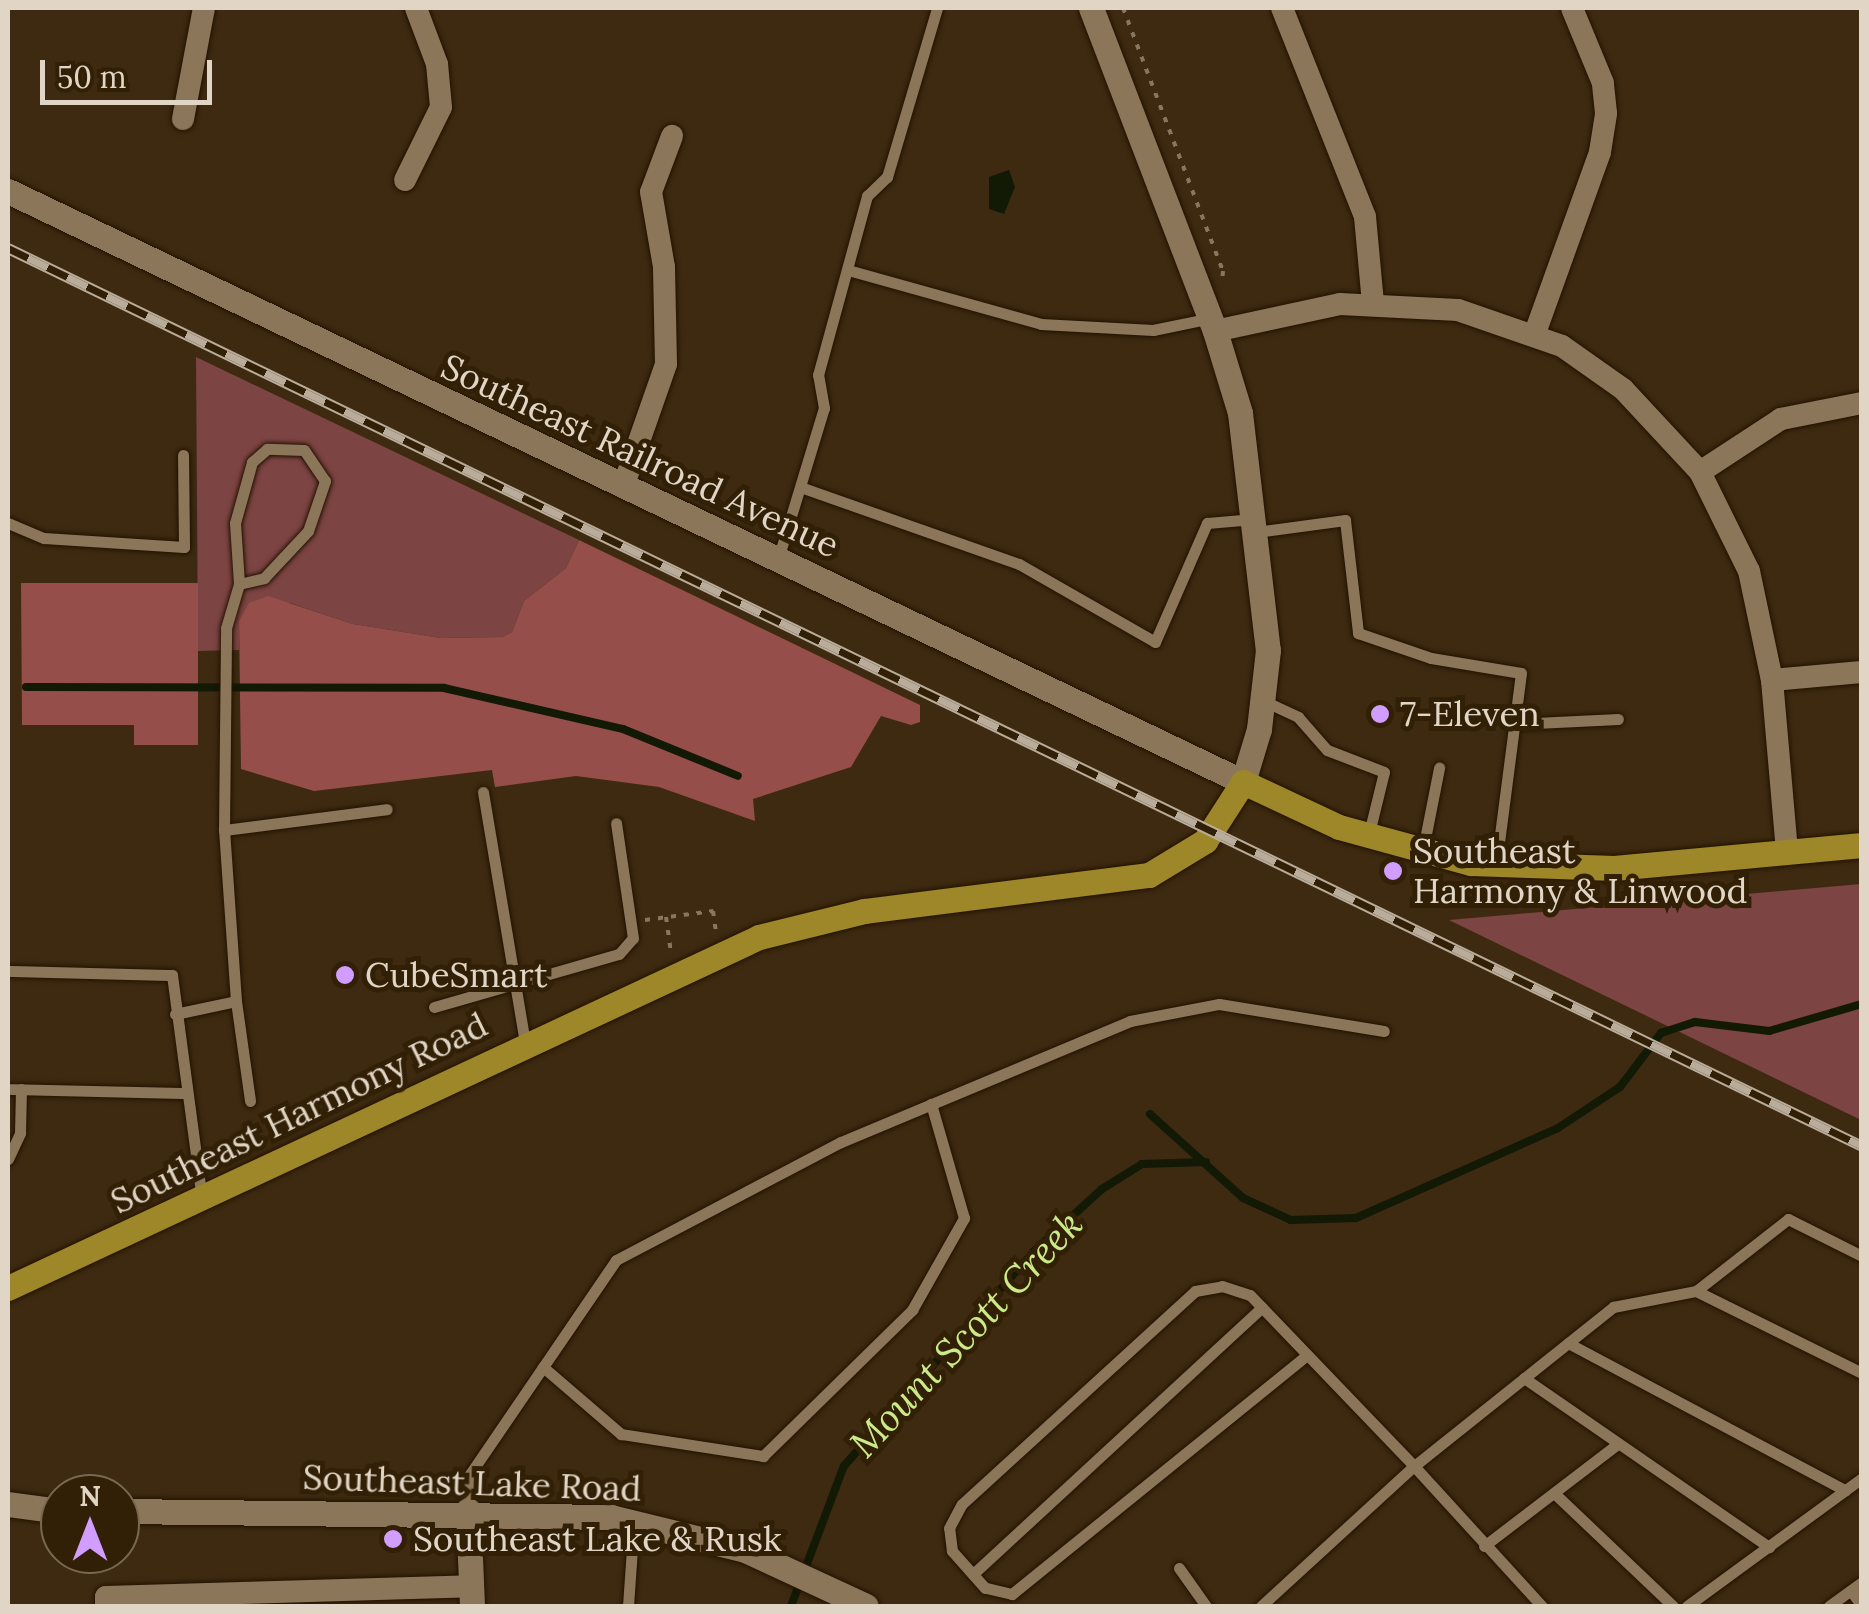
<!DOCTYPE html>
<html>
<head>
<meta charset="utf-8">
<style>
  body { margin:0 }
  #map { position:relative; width:1869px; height:1614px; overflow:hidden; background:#3d2a10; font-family:Lora,serif }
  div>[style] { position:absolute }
  .green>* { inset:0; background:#7c4442 }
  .forest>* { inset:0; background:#964e4b }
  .water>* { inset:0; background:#121904 }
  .stream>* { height:8px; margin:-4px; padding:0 4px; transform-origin:4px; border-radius:4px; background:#121904 }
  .path>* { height:4px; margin-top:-2px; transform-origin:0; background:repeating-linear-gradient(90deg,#877762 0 5px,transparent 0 13px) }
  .roads { filter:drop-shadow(0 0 2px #231200) drop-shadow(0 0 2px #231200) }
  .service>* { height:11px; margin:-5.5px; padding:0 5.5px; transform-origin:5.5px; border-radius:5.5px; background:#8c765a }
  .minor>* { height:22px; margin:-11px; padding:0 11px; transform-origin:11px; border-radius:11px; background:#8c765a }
  .tertiary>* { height:25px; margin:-12.5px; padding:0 12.5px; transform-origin:12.5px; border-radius:12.5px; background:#8c765a }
  .secondary>* { height:25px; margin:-12.5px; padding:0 12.5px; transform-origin:12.5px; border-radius:12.5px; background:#8c765a }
  .primary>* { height:25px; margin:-12.5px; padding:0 12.5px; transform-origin:12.5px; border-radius:12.5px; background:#9d8729 }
  .rail>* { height:11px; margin-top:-5.5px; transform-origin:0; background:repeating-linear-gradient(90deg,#322006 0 22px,#b9ac9a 0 44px); box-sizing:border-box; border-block:2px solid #b9ac9a }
  .dots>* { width:28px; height:28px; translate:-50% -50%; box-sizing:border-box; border:5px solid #322006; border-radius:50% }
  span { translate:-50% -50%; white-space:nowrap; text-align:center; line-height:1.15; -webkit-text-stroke:10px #322006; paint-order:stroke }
  .street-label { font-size:35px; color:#e1d5c6 }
  .poi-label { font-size:35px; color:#e1d5c6 }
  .left { translate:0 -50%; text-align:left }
  .water-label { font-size:38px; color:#ccea88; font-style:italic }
  .frame { position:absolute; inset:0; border:10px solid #e1d5c6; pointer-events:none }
  .north { position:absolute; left:40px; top:1474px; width:100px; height:100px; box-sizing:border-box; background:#322006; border:2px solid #786853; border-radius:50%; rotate:0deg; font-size:28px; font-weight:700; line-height:40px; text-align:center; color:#e1d5c6 }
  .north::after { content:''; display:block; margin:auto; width:35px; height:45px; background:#d19dfe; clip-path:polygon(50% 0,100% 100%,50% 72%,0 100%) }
  .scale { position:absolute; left:40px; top:60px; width:172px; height:45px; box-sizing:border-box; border:5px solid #e1d5c6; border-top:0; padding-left:12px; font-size:30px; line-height:35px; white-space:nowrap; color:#e1d5c6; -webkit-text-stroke:8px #322006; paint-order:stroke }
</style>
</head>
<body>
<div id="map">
  <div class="green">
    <div style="clip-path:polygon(196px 357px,579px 540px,566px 568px,524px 601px,512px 632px,503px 637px,441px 638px,353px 624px,290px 603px,239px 621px,239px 650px,198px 651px)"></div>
    <div style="clip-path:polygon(1861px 884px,1861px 1120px,1449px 920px)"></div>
  </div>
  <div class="forest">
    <div style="clip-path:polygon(579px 540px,920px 705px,920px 722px,911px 725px,881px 716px,851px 767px,753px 799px,755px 821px,659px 787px,576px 776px,495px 787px,492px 770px,314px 791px,241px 769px,239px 621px,249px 603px,268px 596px,353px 624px,441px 638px,503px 637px,512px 632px,524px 601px,566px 568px)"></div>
    <div style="clip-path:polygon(21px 583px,198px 583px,198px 745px,134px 745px,134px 725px,22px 725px)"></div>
  </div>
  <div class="water">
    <div style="clip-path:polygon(1009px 170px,1015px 187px,1004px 214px,989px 209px,989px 177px)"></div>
  </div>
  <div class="stream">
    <div style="left:26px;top:687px;width:418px;rotate:0.1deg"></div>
    <div style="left:444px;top:688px;width:184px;rotate:12.9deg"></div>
    <div style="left:623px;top:729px;width:124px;rotate:22.2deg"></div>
    <div style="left:1150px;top:1114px;width:125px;rotate:42.1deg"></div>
    <div style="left:1243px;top:1198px;width:53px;rotate:24.6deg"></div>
    <div style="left:1291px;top:1220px;width:65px;rotate:-1.8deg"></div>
    <div style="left:1356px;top:1218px;width:221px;rotate:-24deg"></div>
    <div style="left:1558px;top:1128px;width:74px;rotate:-33.5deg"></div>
    <div style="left:1620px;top:1087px;width:68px;rotate:-52.8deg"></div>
    <div style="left:1661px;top:1033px;width:36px;rotate:-18deg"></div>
    <div style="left:1695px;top:1022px;width:75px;rotate:6.9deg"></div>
    <div style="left:1769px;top:1031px;width:97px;rotate:-16.2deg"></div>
    <div style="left:791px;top:1606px;width:150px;rotate:-69.3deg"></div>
    <div style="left:844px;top:1466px;width:286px;rotate:-48.5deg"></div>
    <div style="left:1033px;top:1252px;width:93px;rotate:-42.4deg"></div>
    <div style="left:1102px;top:1189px;width:47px;rotate:-32deg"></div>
    <div style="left:1142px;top:1164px;width:64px;rotate:-1.8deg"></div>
  </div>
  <div class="path">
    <div style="left:1123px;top:8px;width:281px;rotate:69.2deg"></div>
    <div style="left:1223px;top:271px;width:11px;rotate:95deg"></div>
    <div style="left:666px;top:917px;width:34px;rotate:82deg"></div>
    <div style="left:645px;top:920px;width:69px;rotate:-7.5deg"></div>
    <div style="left:713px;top:911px;width:21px;rotate:82deg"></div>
  </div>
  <div class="roads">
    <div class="service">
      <div style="left:848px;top:270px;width:200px;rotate:15.6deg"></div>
      <div style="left:1041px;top:324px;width:112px;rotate:3.1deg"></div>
      <div style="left:1153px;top:330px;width:59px;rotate:-11.7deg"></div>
      <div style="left:803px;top:488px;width:229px;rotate:19.4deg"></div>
      <div style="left:1019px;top:564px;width:157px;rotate:29.8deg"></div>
      <div style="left:1155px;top:642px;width:130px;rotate:-66.4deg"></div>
      <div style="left:1207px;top:523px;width:47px;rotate:-4.9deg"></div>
      <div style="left:8px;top:523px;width:39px;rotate:23deg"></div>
      <div style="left:44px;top:538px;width:140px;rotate:3.7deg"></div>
      <div style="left:184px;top:547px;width:92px;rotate:-90.6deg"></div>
      <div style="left:1256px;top:532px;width:90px;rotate:-7.7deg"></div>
      <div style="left:1345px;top:520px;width:114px;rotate:83.4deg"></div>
      <div style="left:1358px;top:633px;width:77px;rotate:18.9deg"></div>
      <div style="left:1431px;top:658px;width:91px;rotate:9.5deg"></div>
      <div style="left:1521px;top:673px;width:195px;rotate:97.4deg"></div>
      <div style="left:778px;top:559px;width:158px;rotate:-73.1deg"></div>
      <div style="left:824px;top:408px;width:34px;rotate:-100deg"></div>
      <div style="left:818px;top:375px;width:186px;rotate:-74.7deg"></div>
      <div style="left:867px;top:196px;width:28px;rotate:-44deg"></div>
      <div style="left:887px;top:177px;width:176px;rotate:-73.5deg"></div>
      <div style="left:1264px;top:701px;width:38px;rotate:25deg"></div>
      <div style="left:1298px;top:717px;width:44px;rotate:48.7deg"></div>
      <div style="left:1327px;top:750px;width:61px;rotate:21.1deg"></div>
      <div style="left:1384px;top:772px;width:67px;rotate:103.8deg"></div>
      <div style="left:1515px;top:724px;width:103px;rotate:-2.8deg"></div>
      <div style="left:483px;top:792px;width:255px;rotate:80.5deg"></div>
      <div style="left:224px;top:830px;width:164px;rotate:-7.3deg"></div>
      <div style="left:1423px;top:849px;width:83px;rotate:-78.8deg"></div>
      <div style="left:8px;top:971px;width:164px;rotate:1.4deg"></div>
      <div style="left:172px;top:975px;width:226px;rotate:82.4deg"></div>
      <div style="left:236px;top:1001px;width:171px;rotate:-94deg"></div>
      <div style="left:224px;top:830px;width:202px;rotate:-89.4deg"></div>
      <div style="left:226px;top:628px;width:46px;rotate:-73.5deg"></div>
      <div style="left:239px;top:584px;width:26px;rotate:-13deg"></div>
      <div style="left:264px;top:578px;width:64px;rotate:-46.9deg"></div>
      <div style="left:308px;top:531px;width:53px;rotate:-71.2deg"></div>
      <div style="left:325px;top:481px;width:37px;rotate:-124deg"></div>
      <div style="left:304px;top:450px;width:37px;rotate:-178deg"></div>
      <div style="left:267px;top:449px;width:20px;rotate:139deg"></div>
      <div style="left:252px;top:462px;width:63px;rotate:105.6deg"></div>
      <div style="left:235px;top:523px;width:61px;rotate:86.2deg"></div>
      <div style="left:434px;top:1007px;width:192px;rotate:-16deg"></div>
      <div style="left:619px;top:954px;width:21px;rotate:-49deg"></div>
      <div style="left:633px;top:938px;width:116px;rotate:-98.4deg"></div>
      <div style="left:175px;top:1014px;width:62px;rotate:-12deg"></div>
      <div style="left:236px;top:1001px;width:101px;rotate:82deg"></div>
      <div style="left:8px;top:1089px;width:179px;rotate:1.3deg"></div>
      <div style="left:8px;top:1159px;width:29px;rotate:-65deg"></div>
      <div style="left:20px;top:1133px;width:44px;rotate:-88.7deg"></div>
      <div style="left:1696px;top:1291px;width:185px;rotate:26.3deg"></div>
      <div style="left:1568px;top:1343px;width:314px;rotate:28deg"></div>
      <div style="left:1307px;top:1355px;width:380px;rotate:141deg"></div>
      <div style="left:1012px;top:1594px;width:28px;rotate:-167deg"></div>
      <div style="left:985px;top:1588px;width:50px;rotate:-131.7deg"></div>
      <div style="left:952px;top:1551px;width:23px;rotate:-97deg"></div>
      <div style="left:949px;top:1528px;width:27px;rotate:-62deg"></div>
      <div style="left:962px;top:1504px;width:316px;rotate:-42.4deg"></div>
      <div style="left:1195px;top:1291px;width:27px;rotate:-10deg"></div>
      <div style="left:1222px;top:1286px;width:29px;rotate:18deg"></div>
      <div style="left:1250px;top:1295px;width:237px;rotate:46.2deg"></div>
      <div style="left:1414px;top:1466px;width:190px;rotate:47.6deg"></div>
      <div style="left:543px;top:1367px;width:103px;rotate:40.7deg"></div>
      <div style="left:621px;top:1434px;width:144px;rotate:8.8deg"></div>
      <div style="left:763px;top:1456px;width:209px;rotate:-44.4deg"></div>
      <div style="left:912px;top:1310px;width:106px;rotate:-60.5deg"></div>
      <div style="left:964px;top:1218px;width:119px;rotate:-106.1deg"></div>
      <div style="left:1524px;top:1378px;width:298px;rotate:34.6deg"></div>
      <div style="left:1554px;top:1493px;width:164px;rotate:43.5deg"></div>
      <div style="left:468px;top:1510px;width:36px;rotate:-87deg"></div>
      <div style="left:470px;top:1474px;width:259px;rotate:-55.7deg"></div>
      <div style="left:616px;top:1260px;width:254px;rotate:-27.7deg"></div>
      <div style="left:841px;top:1142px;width:313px;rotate:-22.7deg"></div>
      <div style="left:1130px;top:1021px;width:91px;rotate:-10.8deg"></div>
      <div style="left:1219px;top:1004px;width:167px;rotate:9.3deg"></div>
      <div style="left:1484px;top:1546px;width:165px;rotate:-37.4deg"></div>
      <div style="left:1179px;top:1568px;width:47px;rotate:54.6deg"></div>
      <div style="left:973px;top:1574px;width:393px;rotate:-42.7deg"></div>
      <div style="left:1851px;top:1591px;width:19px;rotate:54deg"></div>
      <div style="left:628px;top:1606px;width:85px;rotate:-86deg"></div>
      <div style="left:1261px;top:1606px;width:207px;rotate:-42.5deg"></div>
      <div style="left:1414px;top:1466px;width:255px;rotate:-38.6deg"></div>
      <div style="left:1613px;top:1307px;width:85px;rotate:-10.9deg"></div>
      <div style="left:1696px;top:1291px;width:117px;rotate:-38deg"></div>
      <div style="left:1788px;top:1219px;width:83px;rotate:26.6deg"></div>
      <div style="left:1687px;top:1606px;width:217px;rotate:-36.2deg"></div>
      <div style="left:1829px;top:1606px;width:41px;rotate:-36deg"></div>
    </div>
    <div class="minor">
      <div style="left:1282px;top:8px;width:225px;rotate:68.3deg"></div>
      <div style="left:1365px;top:217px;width:86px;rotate:84.7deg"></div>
      <div style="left:183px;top:119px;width:113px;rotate:-79.3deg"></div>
      <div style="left:405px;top:180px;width:81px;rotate:-63.7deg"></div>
      <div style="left:441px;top:107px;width:43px;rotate:-95.3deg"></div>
      <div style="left:437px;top:64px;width:60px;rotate:-110.6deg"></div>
      <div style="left:1215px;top:331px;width:128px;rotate:-12.2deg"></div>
      <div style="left:1340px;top:304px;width:118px;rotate:2.9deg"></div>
      <div style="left:1458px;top:310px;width:110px;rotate:19.1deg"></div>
      <div style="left:1562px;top:346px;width:75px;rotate:35.2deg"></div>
      <div style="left:1623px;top:389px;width:113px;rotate:47.1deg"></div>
      <div style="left:1700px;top:472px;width:110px;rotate:63.7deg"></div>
      <div style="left:1749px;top:571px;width:111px;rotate:78.1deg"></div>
      <div style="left:1772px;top:680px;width:173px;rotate:85deg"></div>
      <div style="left:1535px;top:333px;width:192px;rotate:-70.2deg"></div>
      <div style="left:1600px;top:152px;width:39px;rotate:-81deg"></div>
      <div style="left:1606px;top:113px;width:30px;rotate:-96deg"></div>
      <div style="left:1603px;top:83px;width:81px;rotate:-112.5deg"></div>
      <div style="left:1700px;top:472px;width:97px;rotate:-33.2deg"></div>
      <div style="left:1781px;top:419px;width:83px;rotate:-11.2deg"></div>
      <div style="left:623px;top:487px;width:130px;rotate:-70.7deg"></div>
      <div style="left:666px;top:364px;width:97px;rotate:-91.2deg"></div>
      <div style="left:664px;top:267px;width:76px;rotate:-99.8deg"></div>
      <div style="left:651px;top:192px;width:60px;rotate:-69.4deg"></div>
      <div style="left:1772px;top:680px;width:90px;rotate:-5.1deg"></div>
      <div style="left:106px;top:1606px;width:9px;rotate:-90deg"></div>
      <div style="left:106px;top:1597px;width:365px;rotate:-1.7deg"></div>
    </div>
    <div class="tertiary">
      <div style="left:8px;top:191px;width:1369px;rotate:25.57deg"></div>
      <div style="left:8px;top:1504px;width:52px;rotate:7.7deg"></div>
      <div style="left:468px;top:1510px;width:96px;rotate:87.6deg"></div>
      <div style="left:120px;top:1511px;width:491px;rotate:0.7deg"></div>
      <div style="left:611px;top:1517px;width:138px;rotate:13.8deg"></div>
      <div style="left:745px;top:1550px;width:133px;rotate:24.8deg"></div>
    </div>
    <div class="secondary">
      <div style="left:1091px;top:8px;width:346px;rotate:69deg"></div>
      <div style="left:1215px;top:331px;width:86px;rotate:73deg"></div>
      <div style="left:1240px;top:413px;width:239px;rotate:83.3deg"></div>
      <div style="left:1268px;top:650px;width:80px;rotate:96.5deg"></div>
      <div style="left:1259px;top:729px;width:55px;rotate:106.8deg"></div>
    </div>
    <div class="primary">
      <div style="left:8px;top:1288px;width:829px;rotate:-25.05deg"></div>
      <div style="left:759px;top:937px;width:108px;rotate:-13.9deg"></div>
      <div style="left:864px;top:911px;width:287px;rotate:-7.2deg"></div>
      <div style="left:1149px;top:875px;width:66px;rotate:-31.3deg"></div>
      <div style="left:1205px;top:841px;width:70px;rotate:-57.2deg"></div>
      <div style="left:1243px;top:782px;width:106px;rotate:25.1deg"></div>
      <div style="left:1339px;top:827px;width:137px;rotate:15.3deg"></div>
      <div style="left:1471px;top:863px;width:143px;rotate:2deg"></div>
      <div style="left:1614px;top:868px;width:249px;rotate:-5.3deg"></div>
    </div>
  </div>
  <div class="rail">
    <div style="left:8px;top:248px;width:2060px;rotate:25.84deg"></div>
  </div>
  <div class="dots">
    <div style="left:1380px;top:714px;background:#d19dfe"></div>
    <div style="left:1393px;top:871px;background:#d19dfe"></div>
    <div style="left:345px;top:975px;background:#d19dfe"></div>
    <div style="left:393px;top:1539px;background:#d19dfe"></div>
  </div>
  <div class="street-label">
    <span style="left:640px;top:456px;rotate:25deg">Southeast Railroad Avenue</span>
    <span style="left:299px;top:1113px;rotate:-26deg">Southeast Harmony Road</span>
    <span style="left:472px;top:1483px;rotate:2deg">Southeast Lake Road</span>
  </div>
  <div class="poi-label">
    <span class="left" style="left:1400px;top:714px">7-Eleven</span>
    <span class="left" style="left:1413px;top:871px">Southeast<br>Harmony &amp; Linwood</span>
    <span class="left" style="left:365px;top:975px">CubeSmart</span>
    <span class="left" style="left:413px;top:1539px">Southeast Lake &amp; Rusk</span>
  </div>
  <div class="water-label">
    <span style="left:966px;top:1334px;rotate:-47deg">Mount Scott Creek</span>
  </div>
  <div class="frame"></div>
  <div class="north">N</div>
  <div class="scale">50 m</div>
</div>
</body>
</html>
